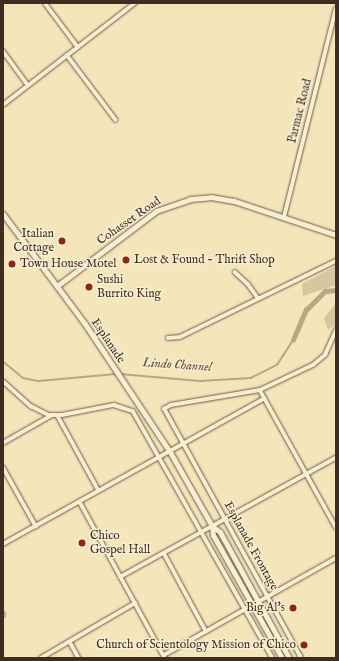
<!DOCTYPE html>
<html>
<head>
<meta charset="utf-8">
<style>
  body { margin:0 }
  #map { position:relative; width:339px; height:661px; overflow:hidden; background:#f4e6ba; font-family:"IM FELL English",serif }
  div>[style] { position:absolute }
  .green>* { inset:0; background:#d5c7a0 }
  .stream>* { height:1.5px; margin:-0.75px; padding:0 0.75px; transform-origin:0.75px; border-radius:0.75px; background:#b6a787 }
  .canal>* { height:4.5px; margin:-2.25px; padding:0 2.25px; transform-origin:2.25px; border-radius:2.25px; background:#b6a787 }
  .roads { filter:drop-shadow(0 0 1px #6c5b4a) drop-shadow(0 0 1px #6c5b4a) }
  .street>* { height:3.5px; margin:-1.75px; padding:0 1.75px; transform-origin:1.75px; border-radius:1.75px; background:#f8efd2 }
  .secondary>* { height:5px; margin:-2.5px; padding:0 2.5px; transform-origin:2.5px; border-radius:2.5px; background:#f8efd2 }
  .dots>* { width:11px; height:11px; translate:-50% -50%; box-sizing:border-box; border:2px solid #f8efd2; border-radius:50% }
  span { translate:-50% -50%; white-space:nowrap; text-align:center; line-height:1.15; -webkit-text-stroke:3px #f8efd2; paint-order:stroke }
  .street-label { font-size:12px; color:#3f2d24 }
  .poi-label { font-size:12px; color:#3f2d24 }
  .right { translate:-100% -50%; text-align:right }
  .left { translate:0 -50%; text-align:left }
  .water-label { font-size:13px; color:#5d4c3d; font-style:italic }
  .frame { position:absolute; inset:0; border:4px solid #3f2d24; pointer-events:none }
</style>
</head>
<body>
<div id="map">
  <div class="green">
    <div style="clip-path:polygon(336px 266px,336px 285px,303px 296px,302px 284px)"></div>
    <div style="clip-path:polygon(336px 303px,336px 324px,328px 330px,324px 318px)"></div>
  </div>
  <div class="stream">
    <div style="left:3px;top:361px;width:26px;rotate:40deg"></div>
    <div style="left:23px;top:378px;width:16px;rotate:11deg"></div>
    <div style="left:39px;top:381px;width:77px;rotate:-5.2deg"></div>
    <div style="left:120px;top:374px;width:80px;rotate:5deg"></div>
    <div style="left:200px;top:381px;width:51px;rotate:-3.4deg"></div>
    <div style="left:251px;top:378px;width:29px;rotate:-27deg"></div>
    <div style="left:277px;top:365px;width:30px;rotate:-57deg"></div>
  </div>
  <div class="canal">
    <div style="left:293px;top:340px;width:33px;rotate:-67deg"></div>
    <div style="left:306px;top:310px;width:27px;rotate:-45deg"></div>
    <div style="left:325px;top:291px;width:11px;rotate:-5deg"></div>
  </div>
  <div class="roads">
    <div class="street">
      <div style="left:45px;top:3px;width:55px;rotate:53.1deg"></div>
      <div style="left:3px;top:51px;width:42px;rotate:53.7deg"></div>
      <div style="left:67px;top:55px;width:81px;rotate:53deg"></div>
      <div style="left:3px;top:105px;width:167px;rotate:-37.7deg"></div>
      <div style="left:284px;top:217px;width:214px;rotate:-76deg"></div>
      <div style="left:235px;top:272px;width:18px;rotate:43deg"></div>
      <div style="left:248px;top:284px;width:17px;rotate:54deg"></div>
      <div style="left:168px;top:338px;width:12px;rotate:-5deg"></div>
      <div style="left:180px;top:337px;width:174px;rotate:-26deg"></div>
      <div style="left:3px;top:381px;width:38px;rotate:42deg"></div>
      <div style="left:31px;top:406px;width:20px;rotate:27deg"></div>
      <div style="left:49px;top:415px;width:13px"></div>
      <div style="left:62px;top:415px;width:53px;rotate:-10.9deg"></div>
      <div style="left:114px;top:405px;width:20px;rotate:18deg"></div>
      <div style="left:133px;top:411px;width:284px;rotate:60.5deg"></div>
      <div style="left:260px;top:390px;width:157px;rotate:61deg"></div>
      <div style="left:58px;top:416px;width:85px;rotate:61.3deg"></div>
      <div style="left:3px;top:443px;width:56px;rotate:-29.7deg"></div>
      <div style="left:3px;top:467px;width:68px;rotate:60.8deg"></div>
      <div style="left:80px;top:502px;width:178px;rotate:61.4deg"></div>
      <div style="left:3px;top:544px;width:299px;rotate:-29.1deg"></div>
      <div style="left:164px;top:553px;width:89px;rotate:61.7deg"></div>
      <div style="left:120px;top:577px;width:247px;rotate:-28.9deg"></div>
      <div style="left:3px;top:614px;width:1px;rotate:90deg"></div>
      <div style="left:70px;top:642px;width:18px;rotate:61deg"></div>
      <div style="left:164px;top:655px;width:197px;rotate:-29.4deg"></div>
      <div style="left:41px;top:658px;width:109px;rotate:-30.3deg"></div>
      <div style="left:301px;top:658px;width:284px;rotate:-118.8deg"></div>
      <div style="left:164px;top:409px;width:8px;rotate:-30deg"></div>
      <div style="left:171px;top:405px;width:90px;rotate:-9.6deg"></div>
      <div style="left:260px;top:390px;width:59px;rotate:-25.3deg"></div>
      <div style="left:313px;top:365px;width:16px;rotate:-40deg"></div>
      <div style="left:325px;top:355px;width:27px;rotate:-66deg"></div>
    </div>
    <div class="secondary">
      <div style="left:3px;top:214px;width:137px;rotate:53.3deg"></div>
      <div style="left:85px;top:324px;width:154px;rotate:56.4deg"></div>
      <div style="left:170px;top:452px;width:85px;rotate:60.4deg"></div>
      <div style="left:212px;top:526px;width:10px;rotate:37deg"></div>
      <div style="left:220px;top:532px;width:144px;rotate:61.3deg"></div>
      <div style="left:57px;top:286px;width:124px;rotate:-37.1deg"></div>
      <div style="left:156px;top:211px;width:36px;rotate:-19deg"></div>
      <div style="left:190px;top:199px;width:21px;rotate:-5deg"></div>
      <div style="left:211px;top:197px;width:23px;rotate:10deg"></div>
      <div style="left:234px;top:201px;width:108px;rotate:18.4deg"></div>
      <div style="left:212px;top:526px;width:9px;rotate:84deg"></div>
      <div style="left:213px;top:535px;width:141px;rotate:60.7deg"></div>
    </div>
  </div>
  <div class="dots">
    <div style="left:62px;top:241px;background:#8f2418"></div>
    <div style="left:126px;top:260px;background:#8f2418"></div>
    <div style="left:12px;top:264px;background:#8f2418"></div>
    <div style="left:89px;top:287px;background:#8f2418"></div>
    <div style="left:82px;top:543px;background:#8f2418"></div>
    <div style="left:293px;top:608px;background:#8f2418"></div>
    <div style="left:304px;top:645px;background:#8f2418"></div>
  </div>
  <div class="street-label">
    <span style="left:300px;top:111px;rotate:-76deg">Parmac Road</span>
    <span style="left:129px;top:221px;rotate:-35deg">Cohasset Road</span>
    <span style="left:108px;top:341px;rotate:56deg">Esplanade</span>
    <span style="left:251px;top:546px;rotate:61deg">Esplanade Frontage</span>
  </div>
  <div class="poi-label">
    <span class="right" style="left:54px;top:241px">Italian<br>Cottage</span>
    <span class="left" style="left:134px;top:260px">Lost &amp; Found - Thrift Shop</span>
    <span class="left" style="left:20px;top:264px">Town House Motel</span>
    <span class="left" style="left:97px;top:287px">Sushi<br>Burrito King</span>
    <span class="left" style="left:90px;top:543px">Chico<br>Gospel Hall</span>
    <span class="right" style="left:285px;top:608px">Big Al's</span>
    <span class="right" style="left:296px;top:645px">Church of Scientology Mission of Chico</span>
  </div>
  <div class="water-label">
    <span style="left:177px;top:366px;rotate:4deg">Lindo Channel</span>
  </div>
  <div class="frame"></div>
</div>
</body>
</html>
